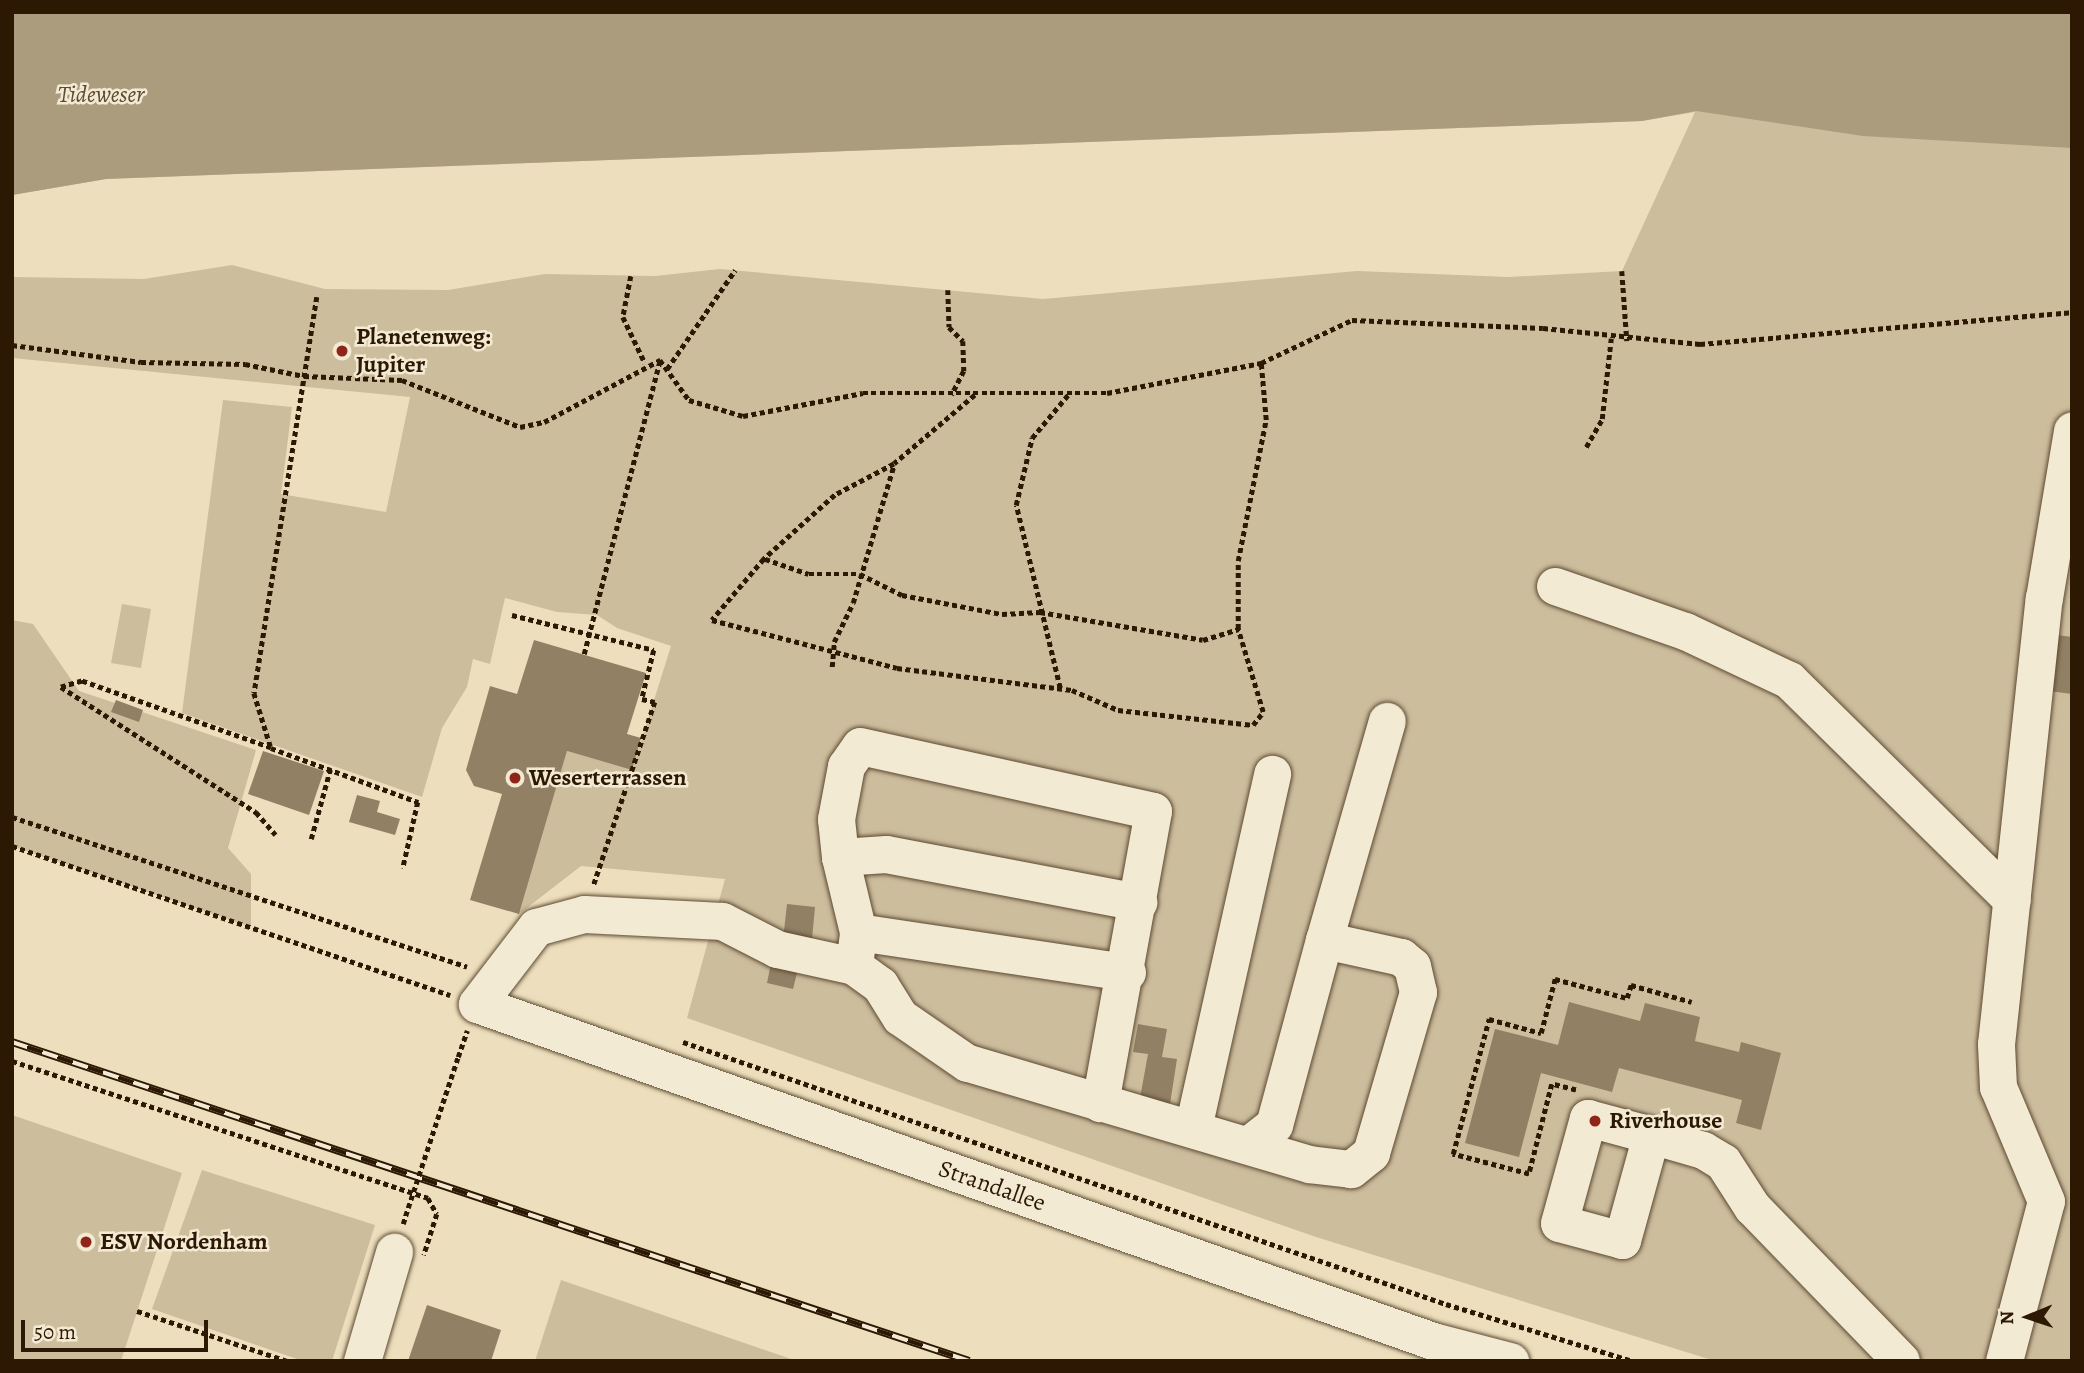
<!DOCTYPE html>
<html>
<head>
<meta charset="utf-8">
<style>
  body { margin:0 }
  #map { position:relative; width:2084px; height:1373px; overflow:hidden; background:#eddfbd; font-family:Alegreya,serif }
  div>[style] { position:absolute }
  .green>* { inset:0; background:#ccbd9d }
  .water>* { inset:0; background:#ac9c7e }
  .building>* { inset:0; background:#918064 }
  .path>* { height:4.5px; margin-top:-2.25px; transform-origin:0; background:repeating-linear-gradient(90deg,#2d1903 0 5px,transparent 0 8.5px) }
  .roads { filter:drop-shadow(0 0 2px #5d4a32) drop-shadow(0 0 2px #5d4a32) }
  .minor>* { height:37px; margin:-18.5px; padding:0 18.5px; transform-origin:18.5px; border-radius:18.5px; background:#f3ead4 }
  .rail>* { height:8px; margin-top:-4px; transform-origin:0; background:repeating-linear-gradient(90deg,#f3ead4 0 16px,#2d1903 0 32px); box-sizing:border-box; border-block:2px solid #2d1903 }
  .path-bridge>* { height:4.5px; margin-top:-2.25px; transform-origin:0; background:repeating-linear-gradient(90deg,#2d1903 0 5px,transparent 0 8.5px) }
  .dots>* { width:19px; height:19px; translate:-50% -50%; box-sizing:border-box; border:4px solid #f3ead4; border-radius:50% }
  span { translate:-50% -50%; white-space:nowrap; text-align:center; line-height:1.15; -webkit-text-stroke:5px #f3ead4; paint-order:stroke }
  .park-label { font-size:24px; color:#5d4a31; font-style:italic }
  .poi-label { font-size:24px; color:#2d1903; font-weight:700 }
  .left { translate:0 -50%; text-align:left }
  .street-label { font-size:24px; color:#2d1903 }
  .frame { position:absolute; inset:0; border:14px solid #2d1903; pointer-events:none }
  .north { position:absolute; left:1993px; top:1282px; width:70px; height:70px; -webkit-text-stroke:5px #f3ead4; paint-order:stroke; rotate:268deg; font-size:19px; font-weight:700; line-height:28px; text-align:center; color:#2d1903 }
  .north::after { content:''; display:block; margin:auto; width:24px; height:32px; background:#2d1903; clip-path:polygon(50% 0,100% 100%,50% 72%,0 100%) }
  .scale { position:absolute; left:21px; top:1320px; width:187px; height:32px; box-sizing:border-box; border:4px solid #2d1903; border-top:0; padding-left:9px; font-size:21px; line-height:24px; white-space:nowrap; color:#2d1903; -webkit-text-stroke:5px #f3ead4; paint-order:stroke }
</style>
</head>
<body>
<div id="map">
  <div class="green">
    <div style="clip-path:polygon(12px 12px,2072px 12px,2072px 1361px,1715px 1361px,1316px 1237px,687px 1018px,725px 879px,581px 866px,519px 914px,567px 751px,632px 770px,671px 646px,617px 628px,597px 615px,557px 612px,505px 598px,490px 664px,473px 659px,467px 687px,442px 728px,422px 797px,182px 713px,223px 400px,292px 407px,281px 494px,386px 512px,410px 397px,12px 358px,12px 277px,144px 279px,232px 265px,325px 289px,448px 290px,545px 274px,655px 276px,720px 269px,1043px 299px,1357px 271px,1509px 277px,1622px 271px,1695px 112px,1642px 121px,106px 179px,12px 195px)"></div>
    <div style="clip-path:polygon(122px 604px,151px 609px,141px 668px,111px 663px)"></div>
    <div style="clip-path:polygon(12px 620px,33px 624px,79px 691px,256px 750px,228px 848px,251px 874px,251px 927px,12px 846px)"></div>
    <div style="clip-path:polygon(12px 1115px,182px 1173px,121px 1361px,12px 1361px)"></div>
    <div style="clip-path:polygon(202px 1170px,375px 1225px,332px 1361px,303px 1361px,152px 1309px)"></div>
    <div style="clip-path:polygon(561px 1280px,797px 1361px,535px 1361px)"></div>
  </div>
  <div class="water">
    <div style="clip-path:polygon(12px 12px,2072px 12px,2072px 148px,1863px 136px,1696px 111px,1642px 121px,106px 179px,12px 195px)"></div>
  </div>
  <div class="building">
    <div style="clip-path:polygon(2057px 635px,2072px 637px,2072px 694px,2049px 691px)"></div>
    <div style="clip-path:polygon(534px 640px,646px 673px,627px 734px,641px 738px,632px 770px,567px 751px,519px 914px,470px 900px,502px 794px,474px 786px,466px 770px,490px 686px,517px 694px)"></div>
    <div style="clip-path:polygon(116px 700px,143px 710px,139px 722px,111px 712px)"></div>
    <div style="clip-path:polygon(263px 751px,324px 771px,309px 815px,248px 794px)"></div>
    <div style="clip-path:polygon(357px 795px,380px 801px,377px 812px,400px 819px,395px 835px,349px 822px)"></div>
    <div style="clip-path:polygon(787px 904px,815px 907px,812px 939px,783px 940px)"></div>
    <div style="clip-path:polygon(771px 963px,798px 969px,793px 989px,767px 983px)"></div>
    <div style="clip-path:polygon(1569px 1002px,1640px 1021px,1645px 1003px,1700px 1017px,1695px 1041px,1739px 1052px,1741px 1042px,1781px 1053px,1761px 1130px,1736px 1123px,1742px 1100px,1619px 1068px,1612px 1092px,1541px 1073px,1519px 1157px,1465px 1143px,1495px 1029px,1558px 1045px)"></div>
    <div style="clip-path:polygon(1138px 1024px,1167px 1029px,1162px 1057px,1177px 1059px,1170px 1104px,1140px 1098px,1148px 1054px,1133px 1052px)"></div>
    <div style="clip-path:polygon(427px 1305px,501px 1330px,491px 1361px,408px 1361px)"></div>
  </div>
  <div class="path">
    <div style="left:1622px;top:271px;width:70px;rotate:85.9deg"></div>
    <div style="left:631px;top:276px;width:42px;rotate:101deg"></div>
    <div style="left:623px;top:317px;width:51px;rotate:64.4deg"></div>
    <div style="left:948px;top:290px;width:37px;rotate:88deg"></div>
    <div style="left:949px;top:327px;width:20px;rotate:45deg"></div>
    <div style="left:963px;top:341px;width:30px;rotate:88deg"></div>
    <div style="left:964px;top:371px;width:27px;rotate:117deg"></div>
    <div style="left:317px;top:297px;width:401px;rotate:99deg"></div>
    <div style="left:254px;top:693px;width:58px;rotate:72.8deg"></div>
    <div style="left:271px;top:748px;width:157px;rotate:20.2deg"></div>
    <div style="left:418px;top:802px;width:68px;rotate:102.8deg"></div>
    <div style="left:12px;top:345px;width:130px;rotate:7.5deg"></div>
    <div style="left:141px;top:362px;width:104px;rotate:1.1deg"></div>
    <div style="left:245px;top:364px;width:60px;rotate:11.5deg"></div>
    <div style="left:304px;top:376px;width:98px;rotate:2.3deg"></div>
    <div style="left:402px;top:380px;width:127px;rotate:21.7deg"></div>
    <div style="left:520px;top:427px;width:25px;rotate:-12deg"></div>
    <div style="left:544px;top:422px;width:132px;rotate:-28.1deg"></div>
    <div style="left:660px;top:360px;width:49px;rotate:54.1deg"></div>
    <div style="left:689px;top:400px;width:56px;rotate:16.5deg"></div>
    <div style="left:743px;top:416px;width:122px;rotate:-10.9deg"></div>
    <div style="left:863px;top:393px;width:244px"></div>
    <div style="left:1107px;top:393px;width:157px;rotate:-11deg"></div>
    <div style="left:1261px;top:363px;width:101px;rotate:-25.3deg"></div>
    <div style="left:1352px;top:320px;width:191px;rotate:2.4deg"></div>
    <div style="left:1543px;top:328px;width:158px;rotate:5.8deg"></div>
    <div style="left:1700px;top:344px;width:373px;rotate:-4.9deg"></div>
    <div style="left:667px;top:369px;width:120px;rotate:-55.5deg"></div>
    <div style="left:975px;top:395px;width:106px;rotate:139.6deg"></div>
    <div style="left:894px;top:464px;width:67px;rotate:152.3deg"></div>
    <div style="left:835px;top:495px;width:96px;rotate:138deg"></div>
    <div style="left:764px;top:559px;width:80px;rotate:130.4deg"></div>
    <div style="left:712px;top:620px;width:191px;rotate:14.5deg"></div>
    <div style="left:897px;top:668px;width:176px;rotate:7.2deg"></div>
    <div style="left:1072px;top:690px;width:50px;rotate:23.5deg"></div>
    <div style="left:1118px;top:710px;width:136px;rotate:6.3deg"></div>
    <div style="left:1253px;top:725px;width:16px;rotate:-52deg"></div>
    <div style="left:1263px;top:712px;width:87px;rotate:-106.8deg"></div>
    <div style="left:1238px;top:629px;width:68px;rotate:-90deg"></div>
    <div style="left:1238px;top:561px;width:144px;rotate:-78.8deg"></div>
    <div style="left:1266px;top:420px;width:57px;rotate:-95deg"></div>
    <div style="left:1586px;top:447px;width:32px;rotate:-60deg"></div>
    <div style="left:1602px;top:419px;width:81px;rotate:-83.6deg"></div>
    <div style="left:765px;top:559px;width:46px;rotate:18.8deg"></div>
    <div style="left:809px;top:574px;width:51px"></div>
    <div style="left:860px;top:574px;width:47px;rotate:26.6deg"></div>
    <div style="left:902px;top:595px;width:102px;rotate:10.8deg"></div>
    <div style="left:1002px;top:614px;width:38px;rotate:-3deg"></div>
    <div style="left:1040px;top:612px;width:165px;rotate:9.7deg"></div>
    <div style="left:1203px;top:640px;width:37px;rotate:-17deg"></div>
    <div style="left:512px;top:615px;width:146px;rotate:13.8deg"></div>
    <div style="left:654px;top:650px;width:50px;rotate:103.8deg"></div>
    <div style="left:642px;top:699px;width:13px;rotate:13deg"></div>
    <div style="left:655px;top:702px;width:195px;rotate:108.5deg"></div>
    <div style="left:584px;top:654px;width:303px;rotate:-75.5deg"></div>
    <div style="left:832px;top:667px;width:25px;rotate:-85deg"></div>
    <div style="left:834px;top:642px;width:43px;rotate:-64deg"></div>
    <div style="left:853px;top:603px;width:144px;rotate:-73.5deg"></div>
    <div style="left:1060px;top:688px;width:188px;rotate:-103.5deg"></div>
    <div style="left:1016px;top:505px;width:69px;rotate:-76.6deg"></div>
    <div style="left:1032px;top:438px;width:56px;rotate:-50.1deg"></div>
    <div style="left:271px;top:748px;width:201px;rotate:-160.5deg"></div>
    <div style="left:82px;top:681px;width:22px;rotate:164deg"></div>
    <div style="left:61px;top:687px;width:232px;rotate:32.7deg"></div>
    <div style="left:256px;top:812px;width:30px;rotate:49deg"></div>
    <div style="left:12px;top:817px;width:479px;rotate:18.2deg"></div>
    <div style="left:311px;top:839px;width:72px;rotate:-74.6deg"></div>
    <div style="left:12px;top:846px;width:463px;rotate:18.8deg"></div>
    <div style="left:683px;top:1042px;width:807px;rotate:18.95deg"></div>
    <div style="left:1446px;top:1304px;width:195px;rotate:17deg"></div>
    <div style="left:458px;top:1057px;width:28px;rotate:-71deg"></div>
    <div style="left:12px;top:1061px;width:438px;rotate:18.2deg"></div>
    <div style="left:428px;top:1198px;width:18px;rotate:61deg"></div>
    <div style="left:437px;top:1214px;width:43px;rotate:107.6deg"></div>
    <div style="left:1576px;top:1090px;width:25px;rotate:-166deg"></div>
    <div style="left:1552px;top:1084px;width:93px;rotate:104.3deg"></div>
    <div style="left:1529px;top:1174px;width:79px;rotate:-165.3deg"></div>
    <div style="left:1453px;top:1154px;width:140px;rotate:-75.1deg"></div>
    <div style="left:1489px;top:1019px;width:54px;rotate:15.1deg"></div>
    <div style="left:1541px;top:1033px;width:56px;rotate:-75.5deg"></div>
    <div style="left:1555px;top:979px;width:74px;rotate:14.8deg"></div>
    <div style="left:1627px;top:998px;width:14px;rotate:-73deg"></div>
    <div style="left:1631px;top:985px;width:63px;rotate:15.6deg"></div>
    <div style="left:403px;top:1224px;width:17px;rotate:-73deg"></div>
    <div style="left:137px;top:1311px;width:158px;rotate:18.4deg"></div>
  </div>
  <div class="roads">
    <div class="minor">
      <div style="left:1555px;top:586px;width:138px;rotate:19.1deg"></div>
      <div style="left:1685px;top:631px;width:115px;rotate:25.2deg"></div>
      <div style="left:1789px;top:680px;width:313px;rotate:44.6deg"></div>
      <div style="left:840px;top:857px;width:38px;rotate:-96deg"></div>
      <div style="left:836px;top:819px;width:54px;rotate:-79.3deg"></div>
      <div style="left:846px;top:766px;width:24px;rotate:-55deg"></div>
      <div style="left:860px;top:746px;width:300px;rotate:12.5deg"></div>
      <div style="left:1153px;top:811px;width:297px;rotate:100.3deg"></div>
      <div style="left:858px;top:932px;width:272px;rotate:8.5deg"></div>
      <div style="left:1324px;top:940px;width:228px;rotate:-74deg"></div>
      <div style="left:854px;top:966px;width:34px;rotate:-83deg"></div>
      <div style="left:858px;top:932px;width:77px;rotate:-103.5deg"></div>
      <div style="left:840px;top:857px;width:46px;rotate:-3.7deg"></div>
      <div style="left:886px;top:854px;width:257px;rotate:10.8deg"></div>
      <div style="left:1193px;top:1128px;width:363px;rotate:-77.4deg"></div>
      <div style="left:1651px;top:1135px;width:109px;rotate:105.4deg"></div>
      <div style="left:1622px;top:1240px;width:65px;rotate:-164.9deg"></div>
      <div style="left:1559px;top:1223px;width:109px;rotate:-74.6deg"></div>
      <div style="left:1588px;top:1118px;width:65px;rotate:15.1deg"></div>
      <div style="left:1651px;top:1135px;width:54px;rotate:16.1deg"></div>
      <div style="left:1703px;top:1150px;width:23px;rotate:31deg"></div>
      <div style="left:1723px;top:1162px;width:54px;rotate:57.2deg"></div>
      <div style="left:1752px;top:1207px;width:214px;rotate:45.9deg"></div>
      <div style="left:1248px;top:1145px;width:33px;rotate:-38deg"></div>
      <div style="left:1274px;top:1125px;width:192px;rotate:-74.9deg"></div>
      <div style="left:1324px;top:940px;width:79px;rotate:12.4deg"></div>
      <div style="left:1401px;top:957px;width:14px;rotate:39deg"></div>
      <div style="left:1412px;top:966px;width:27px;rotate:77deg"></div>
      <div style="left:1418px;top:992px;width:168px;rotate:106.3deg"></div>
      <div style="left:1371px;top:1153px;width:26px;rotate:141deg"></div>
      <div style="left:1351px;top:1169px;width:42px;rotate:-173.2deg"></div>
      <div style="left:1309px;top:1164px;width:357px;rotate:-163.5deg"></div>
      <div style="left:967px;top:1063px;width:81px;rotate:-145.5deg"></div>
      <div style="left:900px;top:1017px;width:38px;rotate:-122deg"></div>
      <div style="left:880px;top:985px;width:32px;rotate:-144deg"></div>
      <div style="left:854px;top:966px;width:79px;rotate:-167.6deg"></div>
      <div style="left:777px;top:949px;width:62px;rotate:-153deg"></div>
      <div style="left:722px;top:921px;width:138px;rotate:-177.1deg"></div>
      <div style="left:584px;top:914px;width:50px;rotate:164.8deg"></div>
      <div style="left:536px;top:927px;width:97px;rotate:127.5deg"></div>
      <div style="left:477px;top:1004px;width:1014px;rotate:19.42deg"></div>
      <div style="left:1433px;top:1341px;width:80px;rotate:14.6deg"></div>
      <div style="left:362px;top:1361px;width:114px;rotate:-73.6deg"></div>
      <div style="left:2004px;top:1361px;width:165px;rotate:-75.3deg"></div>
      <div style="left:2046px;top:1201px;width:124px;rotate:-112.8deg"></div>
      <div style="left:1998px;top:1087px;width:43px;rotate:-92.7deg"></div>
      <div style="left:1996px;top:1044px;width:449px;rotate:-83.9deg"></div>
      <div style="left:2044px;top:598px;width:170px;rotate:-80.5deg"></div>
    </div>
  </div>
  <div class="rail">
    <div style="left:12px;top:1042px;width:1009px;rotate:18.43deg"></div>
  </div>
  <div class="path-bridge">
    <div style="left:408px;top:1208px;width:159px;rotate:-71.7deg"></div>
  </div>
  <div class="dots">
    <div style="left:342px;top:351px;background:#8f2418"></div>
    <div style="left:515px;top:778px;background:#8f2418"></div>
    <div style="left:1595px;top:1121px;background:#8f2418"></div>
    <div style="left:86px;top:1242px;background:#8f2418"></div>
  </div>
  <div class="park-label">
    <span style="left:101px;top:95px">Tideweser</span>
  </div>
  <div class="poi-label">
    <span class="left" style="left:356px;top:351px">Planetenweg:<br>Jupiter</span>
    <span class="left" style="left:529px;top:778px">Weserterrassen</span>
    <span class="left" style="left:1609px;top:1121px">Riverhouse</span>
    <span class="left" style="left:100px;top:1242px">ESV Nordenham</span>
  </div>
  <div class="street-label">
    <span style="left:992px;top:1186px;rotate:19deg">Strandallee</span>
  </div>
  <div class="frame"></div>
  <div class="north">N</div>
  <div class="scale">50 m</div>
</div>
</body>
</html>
